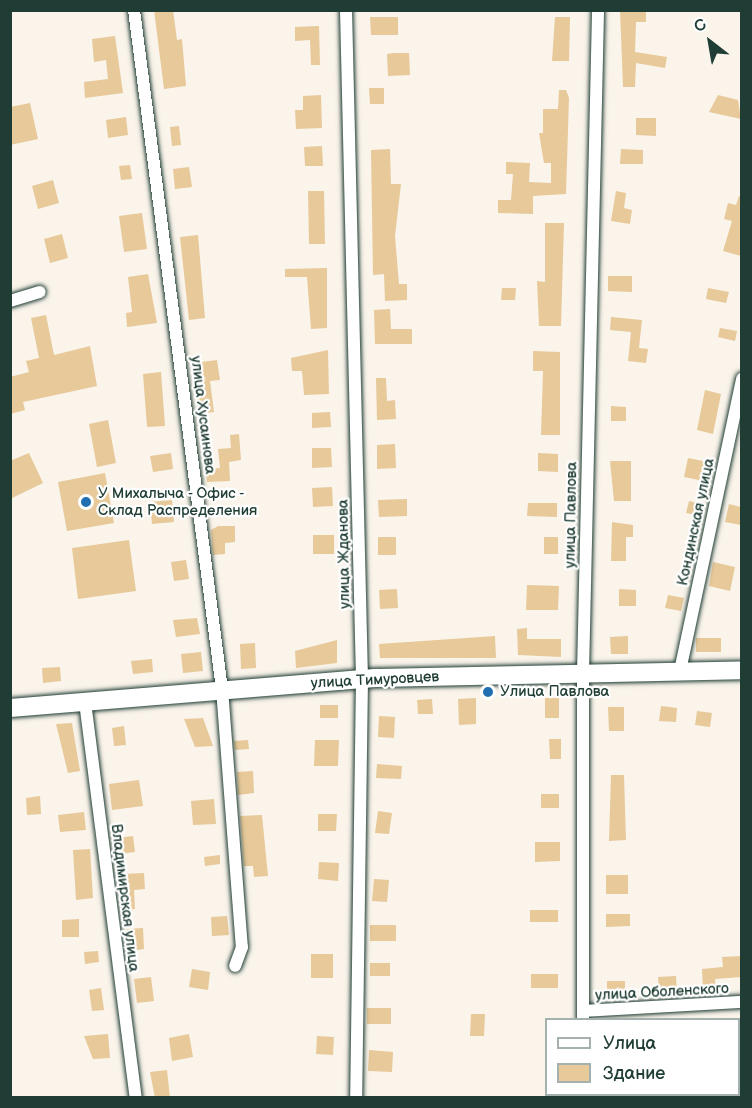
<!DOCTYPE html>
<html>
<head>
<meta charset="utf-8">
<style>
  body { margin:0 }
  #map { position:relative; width:752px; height:1108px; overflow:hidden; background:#faf4eb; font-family:"Balsamiq Sans",sans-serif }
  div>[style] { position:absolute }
  .building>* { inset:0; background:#e7c99a }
  .roads { filter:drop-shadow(0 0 2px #1f3d34) drop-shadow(0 0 2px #1f3d34) }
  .minor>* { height:12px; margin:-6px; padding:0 6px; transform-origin:6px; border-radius:6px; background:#fff }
  .primary>* { height:18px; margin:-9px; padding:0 9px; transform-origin:9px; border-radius:9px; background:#fff }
  .dots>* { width:16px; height:16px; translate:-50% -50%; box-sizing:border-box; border:3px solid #fff; border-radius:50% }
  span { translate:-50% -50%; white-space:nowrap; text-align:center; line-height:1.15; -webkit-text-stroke:4.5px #fff; paint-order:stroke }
  .street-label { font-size:15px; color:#1f3d34 }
  .poi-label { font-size:15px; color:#1f3d34 }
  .left { translate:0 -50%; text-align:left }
  .frame { position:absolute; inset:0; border:12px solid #1f3d34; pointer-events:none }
  .legend { position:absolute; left:545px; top:1018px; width:195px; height:78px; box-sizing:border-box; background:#fff; border:2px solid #a5b1ae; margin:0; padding:8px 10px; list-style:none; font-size:18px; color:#1f3d34 }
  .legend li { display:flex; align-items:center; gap:12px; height:30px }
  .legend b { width:30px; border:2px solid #a5b1ae }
  .north { position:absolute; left:680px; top:12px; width:60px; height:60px; -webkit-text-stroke:4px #fff; paint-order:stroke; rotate:329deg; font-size:16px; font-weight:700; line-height:24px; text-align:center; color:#1f3d34 }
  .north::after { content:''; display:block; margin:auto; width:21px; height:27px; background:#1f3d34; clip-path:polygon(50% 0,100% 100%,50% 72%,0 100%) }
</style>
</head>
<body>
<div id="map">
  <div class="building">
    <div style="clip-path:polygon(154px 10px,173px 10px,177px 40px,182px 39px,186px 86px,164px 89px)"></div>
    <div style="clip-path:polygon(620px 10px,646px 10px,646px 22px,636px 22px,635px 52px,667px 57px,665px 68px,636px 63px,635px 87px,623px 87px)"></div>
    <div style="clip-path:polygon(370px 17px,398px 17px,398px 35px,371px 35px)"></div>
    <div style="clip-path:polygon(555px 17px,570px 17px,569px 61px,552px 61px)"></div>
    <div style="clip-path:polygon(319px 26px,320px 65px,311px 65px,310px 40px,295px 41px,295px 27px)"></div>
    <div style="clip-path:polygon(115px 36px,123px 93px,85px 98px,84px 82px,108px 79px,106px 60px,94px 62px,92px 39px)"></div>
    <div style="clip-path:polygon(394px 53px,409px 53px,410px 75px,388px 76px,387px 54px)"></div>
    <div style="clip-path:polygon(369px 88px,384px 88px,384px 104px,370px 104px)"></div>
    <div style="clip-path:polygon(559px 90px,566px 90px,569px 98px,566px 194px,533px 196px,533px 214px,498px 213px,498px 200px,511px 200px,513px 174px,506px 174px,506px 162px,530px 163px,529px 182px,551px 183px,551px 163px,544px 163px,539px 133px,543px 133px,543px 109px,558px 109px)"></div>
    <div style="clip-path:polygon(321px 95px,322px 128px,296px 129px,295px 110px,303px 110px,303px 96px)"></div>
    <div style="clip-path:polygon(718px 95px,738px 100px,741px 119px,709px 112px)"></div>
    <div style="clip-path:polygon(30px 103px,38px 139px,10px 145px,10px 107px)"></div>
    <div style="clip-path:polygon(126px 117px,128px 135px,108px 138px,106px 120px)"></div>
    <div style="clip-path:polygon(636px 118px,656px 118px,656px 136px,636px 135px)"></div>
    <div style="clip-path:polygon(179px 126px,181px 145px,172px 146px,170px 127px)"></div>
    <div style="clip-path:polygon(322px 146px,323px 166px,305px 166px,304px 147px)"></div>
    <div style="clip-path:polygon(390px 149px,391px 184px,401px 184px,395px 236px,399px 284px,407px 284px,407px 300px,385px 301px,384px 274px,373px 275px,371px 150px)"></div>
    <div style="clip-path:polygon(621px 149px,643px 150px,643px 164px,620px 164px)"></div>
    <div style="clip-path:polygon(130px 165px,132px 179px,121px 180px,119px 166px)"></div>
    <div style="clip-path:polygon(189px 167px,192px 187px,175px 189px,173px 169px)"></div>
    <div style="clip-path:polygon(53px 180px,59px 203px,38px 209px,32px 186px)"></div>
    <div style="clip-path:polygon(308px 191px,324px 191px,325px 244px,309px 244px)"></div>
    <div style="clip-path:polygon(616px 191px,626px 193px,624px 208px,632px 210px,630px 224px,611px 221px)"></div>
    <div style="clip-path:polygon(739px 196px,741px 197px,741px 256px,723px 251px,732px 221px,724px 219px,728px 203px,736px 205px)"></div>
    <div style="clip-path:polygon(142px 213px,147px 249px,124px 252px,119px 216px)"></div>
    <div style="clip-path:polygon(545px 223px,564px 223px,561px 326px,539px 326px,537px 281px,545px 282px)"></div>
    <div style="clip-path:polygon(62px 234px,68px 258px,50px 263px,44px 239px)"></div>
    <div style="clip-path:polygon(198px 235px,205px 318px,189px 320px,180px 237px)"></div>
    <div style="clip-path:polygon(327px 268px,327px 328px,311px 329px,307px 277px,285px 277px,285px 269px)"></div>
    <div style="clip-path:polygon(148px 274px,157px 323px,127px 327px,126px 313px,132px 312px,128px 277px)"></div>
    <div style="clip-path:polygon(608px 276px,632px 276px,632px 292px,608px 291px)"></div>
    <div style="clip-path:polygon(502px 288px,516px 288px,515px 300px,501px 300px)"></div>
    <div style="clip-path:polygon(708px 288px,729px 292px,726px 303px,706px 299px)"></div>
    <div style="clip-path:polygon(390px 309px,391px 329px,412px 329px,412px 344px,375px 344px,374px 310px)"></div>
    <div style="clip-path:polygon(46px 315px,54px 355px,90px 346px,97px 386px,23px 402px,25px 410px,10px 414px,10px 377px,29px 372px,26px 361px,39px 358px,31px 318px)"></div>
    <div style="clip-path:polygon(611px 317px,642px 320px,639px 348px,648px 349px,646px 363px,628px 361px,631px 332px,610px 330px)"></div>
    <div style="clip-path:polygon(720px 328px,737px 331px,735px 341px,718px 337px)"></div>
    <div style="clip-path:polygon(328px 350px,329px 394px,304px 395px,302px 371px,292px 371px,291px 358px)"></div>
    <div style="clip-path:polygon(533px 351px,560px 352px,560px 435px,541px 435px,543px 371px,533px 371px)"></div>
    <div style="clip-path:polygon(217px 360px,220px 380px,210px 381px,214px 412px,199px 414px,193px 363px)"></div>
    <div style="clip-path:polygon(161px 372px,165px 426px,147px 427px,143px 374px)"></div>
    <div style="clip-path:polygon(376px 378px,386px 378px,387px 401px,395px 400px,396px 419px,377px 420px)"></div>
    <div style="clip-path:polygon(705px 390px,721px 394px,713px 434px,697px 430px)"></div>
    <div style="clip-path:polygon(611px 406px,626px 407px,626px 421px,611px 421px)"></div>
    <div style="clip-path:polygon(330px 412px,331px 427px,312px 428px,312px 413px)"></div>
    <div style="clip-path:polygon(108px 420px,116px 463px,97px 467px,89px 424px)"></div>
    <div style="clip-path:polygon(239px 434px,241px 460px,229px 462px,230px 481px,207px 482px,206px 469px,220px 468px,218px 449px,231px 448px,230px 435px)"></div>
    <div style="clip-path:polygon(395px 444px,396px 468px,377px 469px,377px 445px)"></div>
    <div style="clip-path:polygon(312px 448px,331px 448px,332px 467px,312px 468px)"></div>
    <div style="clip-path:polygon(29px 453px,43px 483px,10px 499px,10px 461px)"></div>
    <div style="clip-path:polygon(171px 453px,173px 469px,153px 472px,150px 456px)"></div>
    <div style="clip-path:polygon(538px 453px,558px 454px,558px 472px,538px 471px)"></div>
    <div style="clip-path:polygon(688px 458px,708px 462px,704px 481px,684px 477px)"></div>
    <div style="clip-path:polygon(610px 461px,631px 461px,631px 501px,614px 501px)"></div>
    <div style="clip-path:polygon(105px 473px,114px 523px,67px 531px,58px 482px)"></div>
    <div style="clip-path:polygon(332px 487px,333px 506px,313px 507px,312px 488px)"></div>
    <div style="clip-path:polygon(407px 499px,407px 516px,379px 517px,378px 500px)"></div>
    <div style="clip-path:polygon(172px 500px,174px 522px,152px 524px,150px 502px)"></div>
    <div style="clip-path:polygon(689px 501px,698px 503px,696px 515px,686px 513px)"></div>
    <div style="clip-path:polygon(528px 503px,557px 503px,557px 517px,527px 516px)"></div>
    <div style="clip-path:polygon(729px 504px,741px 507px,741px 525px,725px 522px)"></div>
    <div style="clip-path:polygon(612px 522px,633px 525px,633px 537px,626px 537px,626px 561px,611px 561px)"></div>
    <div style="clip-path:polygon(218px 526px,235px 526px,235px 542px,225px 543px,225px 554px,213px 555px,211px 530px)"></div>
    <div style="clip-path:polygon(313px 535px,334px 535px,334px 554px,313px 554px)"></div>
    <div style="clip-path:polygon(378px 537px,396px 537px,396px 555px,378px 555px)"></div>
    <div style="clip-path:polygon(544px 537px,558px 537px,558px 554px,544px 554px)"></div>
    <div style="clip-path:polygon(129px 540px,136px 591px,78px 599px,72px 548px)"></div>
    <div style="clip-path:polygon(186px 560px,189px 579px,174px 581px,171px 562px)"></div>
    <div style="clip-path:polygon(713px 562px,735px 567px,730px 591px,709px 586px)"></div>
    <div style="clip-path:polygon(527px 585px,559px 586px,558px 610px,526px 610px)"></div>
    <div style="clip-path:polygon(397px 589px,398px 608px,380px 609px,379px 590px)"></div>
    <div style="clip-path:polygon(619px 589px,636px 590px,636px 606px,619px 606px)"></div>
    <div style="clip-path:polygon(668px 595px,684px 598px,681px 611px,665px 608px)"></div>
    <div style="clip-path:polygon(197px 618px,200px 634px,176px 637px,173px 620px)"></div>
    <div style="clip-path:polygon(527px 628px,527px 639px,561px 639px,561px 657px,518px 655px,517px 629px)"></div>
    <div style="clip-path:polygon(495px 636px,496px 658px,380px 658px,379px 644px)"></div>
    <div style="clip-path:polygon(628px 636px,628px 654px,611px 654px,610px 637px)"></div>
    <div style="clip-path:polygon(696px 638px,721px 638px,721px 652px,696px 652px)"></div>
    <div style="clip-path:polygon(337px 640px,337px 663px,296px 668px,295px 651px)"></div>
    <div style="clip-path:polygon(255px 643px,256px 668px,241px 669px,240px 644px)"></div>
    <div style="clip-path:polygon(201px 652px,203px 671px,183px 673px,181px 654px)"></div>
    <div style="clip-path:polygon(152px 659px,153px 672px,133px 674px,131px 661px)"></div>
    <div style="clip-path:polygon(60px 667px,61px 681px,43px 683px,42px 668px)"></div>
    <div style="clip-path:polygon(476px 698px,476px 724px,459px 725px,458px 699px)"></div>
    <div style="clip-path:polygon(545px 698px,559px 698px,559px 718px,545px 718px)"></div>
    <div style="clip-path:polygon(432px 699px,433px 714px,418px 714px,417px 700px)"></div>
    <div style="clip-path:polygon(320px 705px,338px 705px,338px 718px,320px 718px)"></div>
    <div style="clip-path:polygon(661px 706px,677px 708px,676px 722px,659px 721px)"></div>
    <div style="clip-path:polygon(608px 707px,624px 707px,624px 731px,609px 731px)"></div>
    <div style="clip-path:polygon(697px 711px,712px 713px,710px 727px,695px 725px)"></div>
    <div style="clip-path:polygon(379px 716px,395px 717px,394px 738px,378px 737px)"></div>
    <div style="clip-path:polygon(203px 718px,213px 746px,195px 747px,184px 719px)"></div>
    <div style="clip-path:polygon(72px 723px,80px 771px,68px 773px,56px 724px)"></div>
    <div style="clip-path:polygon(124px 726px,126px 745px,114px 746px,112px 728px)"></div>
    <div style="clip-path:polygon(549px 739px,561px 739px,561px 759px,550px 759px)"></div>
    <div style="clip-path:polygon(248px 740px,249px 749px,235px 750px,234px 741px)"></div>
    <div style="clip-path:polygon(315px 740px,339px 740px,338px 766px,314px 766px)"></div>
    <div style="clip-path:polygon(377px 764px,402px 766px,401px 779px,376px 778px)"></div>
    <div style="clip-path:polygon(253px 771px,254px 793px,238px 795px,237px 772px)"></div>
    <div style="clip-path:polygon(611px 775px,624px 775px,626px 840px,609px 841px)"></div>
    <div style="clip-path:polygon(139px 780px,143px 806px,112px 810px,109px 784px)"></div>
    <div style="clip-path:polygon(541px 794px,559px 794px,559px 808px,541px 808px)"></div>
    <div style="clip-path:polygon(40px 796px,41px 814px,27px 815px,26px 798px)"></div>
    <div style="clip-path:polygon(214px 799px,216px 824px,193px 825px,191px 801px)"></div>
    <div style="clip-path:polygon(378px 811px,392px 813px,389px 834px,375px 833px)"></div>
    <div style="clip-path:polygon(84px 812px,86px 830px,60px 832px,58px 815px)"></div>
    <div style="clip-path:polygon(318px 814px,337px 814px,336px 831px,318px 831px)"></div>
    <div style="clip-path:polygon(262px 815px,268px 876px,254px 877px,253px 866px,244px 866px,240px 816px)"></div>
    <div style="clip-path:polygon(133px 836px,135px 852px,119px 854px,117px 838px)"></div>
    <div style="clip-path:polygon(535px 842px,560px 842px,560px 861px,535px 862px)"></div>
    <div style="clip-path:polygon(90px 849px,93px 898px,76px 900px,73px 850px)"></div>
    <div style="clip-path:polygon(220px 855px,220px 864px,205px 866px,204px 857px)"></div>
    <div style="clip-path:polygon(319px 862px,339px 863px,338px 881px,318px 879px)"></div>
    <div style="clip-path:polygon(144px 873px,145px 889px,134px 890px,135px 909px,124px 910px,123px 874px)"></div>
    <div style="clip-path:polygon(606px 875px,628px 875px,628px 894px,606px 894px)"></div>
    <div style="clip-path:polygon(374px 879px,389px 880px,387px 902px,372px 901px)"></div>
    <div style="clip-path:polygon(530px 910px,558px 910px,558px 922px,530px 922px)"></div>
    <div style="clip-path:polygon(606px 914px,630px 914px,630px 926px,606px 927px)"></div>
    <div style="clip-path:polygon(227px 916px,229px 935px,212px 936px,211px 917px)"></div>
    <div style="clip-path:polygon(79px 919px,79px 937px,62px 937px,62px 920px)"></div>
    <div style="clip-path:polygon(370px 925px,396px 925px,396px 941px,370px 941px)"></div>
    <div style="clip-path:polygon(143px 928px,144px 949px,129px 951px,127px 929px)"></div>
    <div style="clip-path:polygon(98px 951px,99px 962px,85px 964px,84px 952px)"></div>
    <div style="clip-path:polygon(311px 954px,333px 954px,333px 978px,311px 978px)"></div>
    <div style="clip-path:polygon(741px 956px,741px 977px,715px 979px,716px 991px,703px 992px,702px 969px,723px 967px,722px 957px)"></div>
    <div style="clip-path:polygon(370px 963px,390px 963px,390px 976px,370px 976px)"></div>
    <div style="clip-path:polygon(192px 969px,210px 972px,208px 990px,189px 987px)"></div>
    <div style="clip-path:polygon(531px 974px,558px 974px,558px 988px,531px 988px)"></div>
    <div style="clip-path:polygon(676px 976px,677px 995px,659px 996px,658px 977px)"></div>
    <div style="clip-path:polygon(151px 977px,154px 1001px,137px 1003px,134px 979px)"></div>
    <div style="clip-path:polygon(607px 981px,625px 981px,625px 998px,607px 998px)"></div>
    <div style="clip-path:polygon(101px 988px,104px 1010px,92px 1011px,89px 990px)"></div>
    <div style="clip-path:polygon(367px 1008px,391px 1008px,391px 1024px,367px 1024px)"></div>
    <div style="clip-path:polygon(471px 1014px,485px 1014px,484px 1036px,470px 1036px)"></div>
    <div style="clip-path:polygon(108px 1034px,110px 1058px,93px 1059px,84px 1036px)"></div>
    <div style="clip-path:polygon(189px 1034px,193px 1057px,172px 1061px,169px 1038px)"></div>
    <div style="clip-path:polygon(317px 1036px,334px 1037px,333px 1055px,316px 1054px)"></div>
    <div style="clip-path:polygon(369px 1050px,393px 1052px,392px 1072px,368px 1071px)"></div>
    <div style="clip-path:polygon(167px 1070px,170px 1098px,155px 1098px,150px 1072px)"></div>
  </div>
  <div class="roads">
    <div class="minor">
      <div style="left:134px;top:10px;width:685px;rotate:82.62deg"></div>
      <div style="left:222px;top:689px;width:259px;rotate:85.6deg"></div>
      <div style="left:242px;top:947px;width:20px;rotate:110deg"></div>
      <div style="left:346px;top:10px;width:669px;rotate:88.63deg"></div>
      <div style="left:362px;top:679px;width:419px;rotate:90.8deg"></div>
      <div style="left:10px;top:301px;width:31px;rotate:-17deg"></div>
      <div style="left:680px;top:671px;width:299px;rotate:-78deg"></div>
      <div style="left:85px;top:702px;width:399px;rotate:82.7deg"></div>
      <div style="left:584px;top:1011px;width:158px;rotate:-3.3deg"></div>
      <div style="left:583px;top:1020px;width:347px;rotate:-90deg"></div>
      <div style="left:583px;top:673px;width:663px;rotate:-88.7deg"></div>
      <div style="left:577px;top:1094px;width:4px;rotate:90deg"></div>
    </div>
    <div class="primary">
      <div style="left:10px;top:708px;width:366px;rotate:-4.7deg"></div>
      <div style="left:375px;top:678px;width:367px;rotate:-1.2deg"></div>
    </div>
  </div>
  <div class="dots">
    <div style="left:86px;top:502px;background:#1f6fb2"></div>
    <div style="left:488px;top:692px;background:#1f6fb2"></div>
  </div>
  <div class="street-label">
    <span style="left:203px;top:415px;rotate:83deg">улица Хусаинова</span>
    <span style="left:571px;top:515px;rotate:-89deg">улица Павлова</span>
    <span style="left:696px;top:522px;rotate:-78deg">Кондинская улица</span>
    <span style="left:344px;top:554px;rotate:-91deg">улица Жданова</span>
    <span style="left:375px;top:680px;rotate:-3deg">улица Тимуровцев</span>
    <span style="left:125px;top:898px;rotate:83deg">Владимирская улица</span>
    <span style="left:662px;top:992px;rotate:-3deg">улица Оболенского</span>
  </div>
  <div class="poi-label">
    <span class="left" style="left:98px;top:502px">У Михалыча - Офис -<br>Склад Распределения</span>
    <span class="left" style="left:500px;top:692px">Улица Павлова</span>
  </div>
  <div class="frame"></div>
  <ul class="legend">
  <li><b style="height:8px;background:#fff"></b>Улица</li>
  <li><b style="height:16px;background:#e7c99a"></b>Здание</li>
  </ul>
  <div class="north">С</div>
</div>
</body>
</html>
